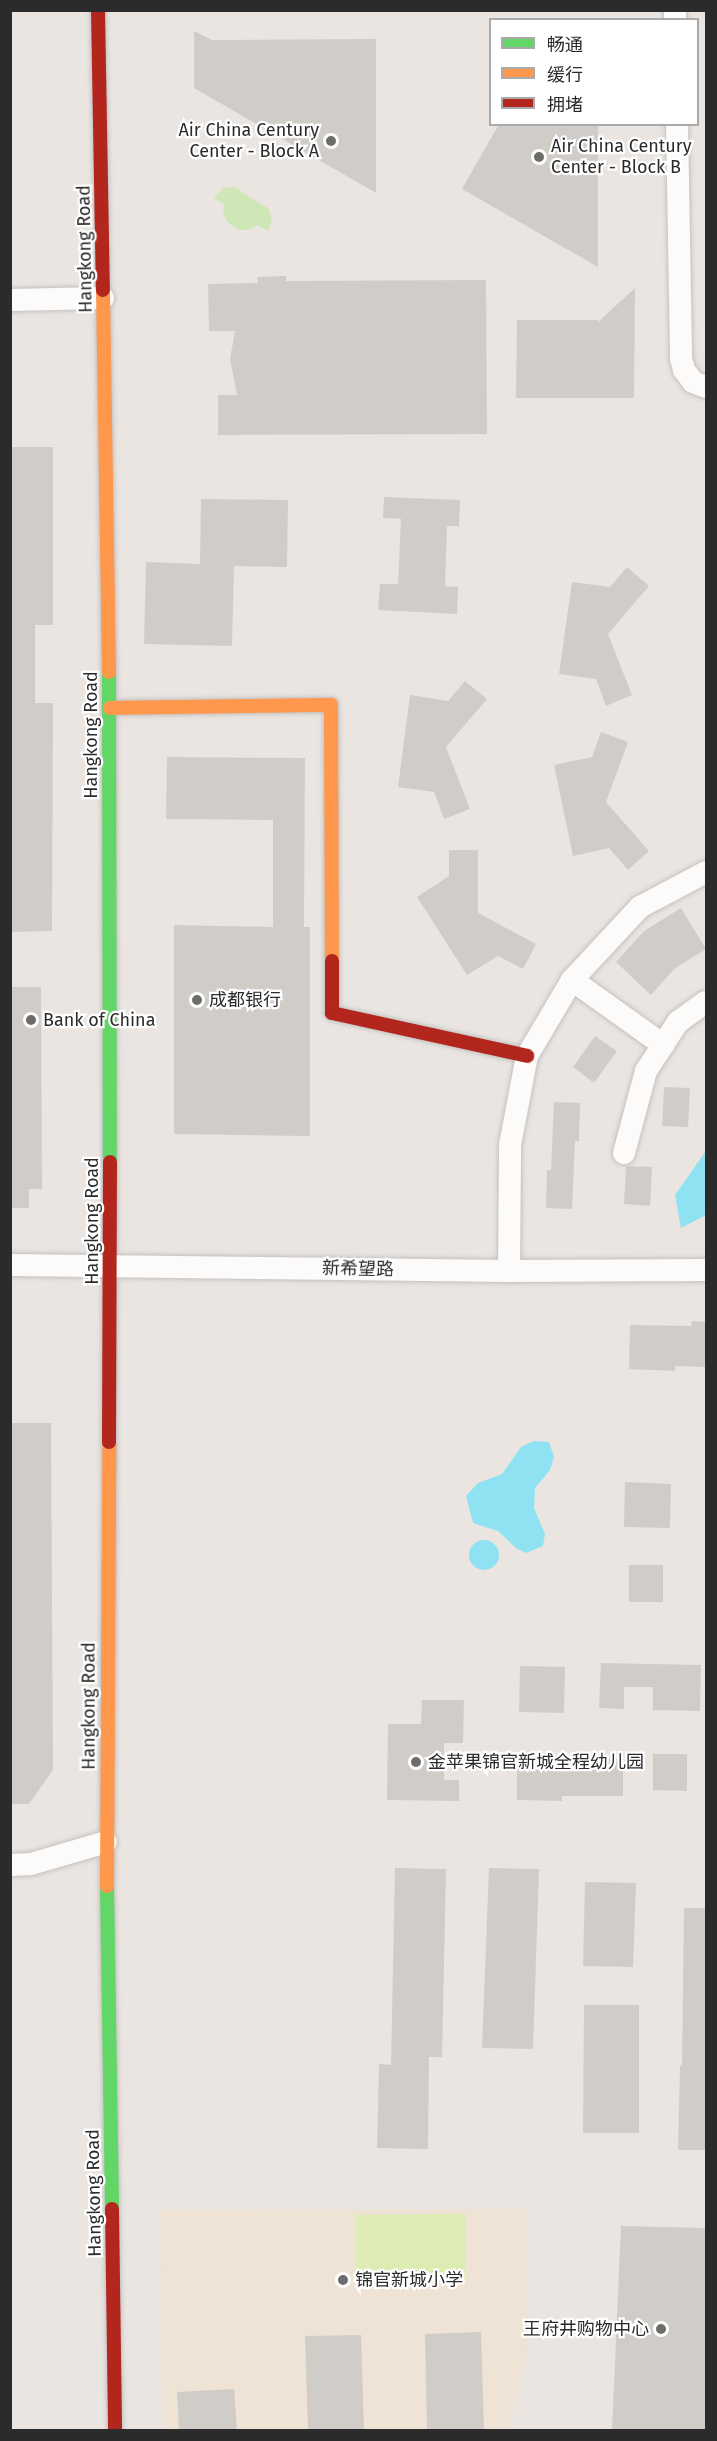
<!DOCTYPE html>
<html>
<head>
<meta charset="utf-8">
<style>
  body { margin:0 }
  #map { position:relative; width:717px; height:2441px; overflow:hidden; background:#eae5e0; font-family:"Fira Sans","Noto Sans SC",sans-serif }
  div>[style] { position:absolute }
  .education>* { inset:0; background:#eee3d4 }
  .green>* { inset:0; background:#cfe7b6 }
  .pitch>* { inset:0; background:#dcecb3 }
  .water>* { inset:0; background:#8ee2f2 }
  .round { border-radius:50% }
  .building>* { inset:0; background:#d0cdc9 }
  .roads { filter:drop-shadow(0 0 2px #c3c2c2) drop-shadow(0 0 2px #c3c2c2) }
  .street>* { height:22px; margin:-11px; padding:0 11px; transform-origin:11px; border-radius:11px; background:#fcfbfa }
  .fast>* { height:14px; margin:-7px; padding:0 7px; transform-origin:7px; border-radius:7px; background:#63d668 }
  .slow>* { height:14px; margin:-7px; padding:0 7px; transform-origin:7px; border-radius:7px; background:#ff974d }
  .jam>* { height:14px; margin:-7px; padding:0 7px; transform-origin:7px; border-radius:7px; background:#b3261e }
  .dots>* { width:16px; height:16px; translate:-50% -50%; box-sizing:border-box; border:3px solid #fff; border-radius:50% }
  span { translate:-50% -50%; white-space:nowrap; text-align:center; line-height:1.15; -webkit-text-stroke:4.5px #fff; paint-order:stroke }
  .poi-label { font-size:18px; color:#2b2b2b }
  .right { translate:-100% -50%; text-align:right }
  .left { translate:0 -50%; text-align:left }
  .street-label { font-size:18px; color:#2b2b2b }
  .frame { position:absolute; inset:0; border:12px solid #2b2b2b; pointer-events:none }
  .legend { position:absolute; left:489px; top:18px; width:210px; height:108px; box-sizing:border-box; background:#fff; border:2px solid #aaa; margin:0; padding:8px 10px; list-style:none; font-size:18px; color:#2b2b2b }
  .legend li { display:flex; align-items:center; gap:12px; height:30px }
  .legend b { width:30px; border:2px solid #aaa }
</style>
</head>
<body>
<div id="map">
  <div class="education">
    <div style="clip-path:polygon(526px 2209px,528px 2351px,508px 2430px,163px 2430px,159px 2210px)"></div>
  </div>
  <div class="green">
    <div style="clip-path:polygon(234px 187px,269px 209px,272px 220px,268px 231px,257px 225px,250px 230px,239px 230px,227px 222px,223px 212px,225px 205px,214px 198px,223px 188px)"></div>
  </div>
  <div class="pitch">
    <div style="clip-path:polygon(465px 2214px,465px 2282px,356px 2282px,356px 2215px)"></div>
  </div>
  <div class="water">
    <div style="clip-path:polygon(706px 1151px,706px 1215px,681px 1228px,675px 1195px)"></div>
    <div style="clip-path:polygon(534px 1441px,549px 1442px,554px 1457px,550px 1470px,535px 1488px,534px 1508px,545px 1534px,543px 1546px,526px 1553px,516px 1548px,498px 1531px,473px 1523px,466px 1496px,478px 1483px,502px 1474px,521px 1447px)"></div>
    <div class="round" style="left:469px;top:1540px;width:30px;height:30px"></div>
  </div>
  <div class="building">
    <div style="clip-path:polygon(194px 31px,212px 40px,376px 39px,376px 193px,194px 88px)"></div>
    <div style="clip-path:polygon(499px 124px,598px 124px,598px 267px,462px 189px)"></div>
    <div style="clip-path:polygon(286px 276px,286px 281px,486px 280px,487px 434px,218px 435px,218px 395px,237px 395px,230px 359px,235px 331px,209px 331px,208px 284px,258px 283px,257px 277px)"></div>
    <div style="clip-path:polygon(635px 288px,634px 398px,516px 398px,517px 320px,598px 320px,598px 322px)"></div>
    <div style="clip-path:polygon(10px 447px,53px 447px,53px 625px,35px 625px,35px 703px,53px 703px,52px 931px,10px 932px)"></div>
    <div style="clip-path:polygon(384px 497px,460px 500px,459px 526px,447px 526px,445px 586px,458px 587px,457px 614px,378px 610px,380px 584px,398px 584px,401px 519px,383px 518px)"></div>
    <div style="clip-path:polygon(201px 499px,288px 500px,287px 567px,234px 566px,232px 646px,144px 644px,146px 562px,200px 564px)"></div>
    <div style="clip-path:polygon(627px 567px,649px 586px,608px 634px,632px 695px,606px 706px,596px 679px,559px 674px,572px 582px,610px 587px)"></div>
    <div style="clip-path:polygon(465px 681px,487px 699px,446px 747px,470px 809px,444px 819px,434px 792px,398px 787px,410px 695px,448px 701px)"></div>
    <div style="clip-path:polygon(601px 732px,628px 742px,606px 802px,649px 851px,628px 870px,609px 848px,573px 856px,554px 765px,592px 757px)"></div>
    <div style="clip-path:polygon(167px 757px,305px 758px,304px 927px,310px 927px,310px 1136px,174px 1134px,174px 925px,273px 927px,273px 820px,166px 819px)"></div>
    <div style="clip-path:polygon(449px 850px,478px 850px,478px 913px,536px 944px,523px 969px,498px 956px,467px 975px,417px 897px,449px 876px)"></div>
    <div style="clip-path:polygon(681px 908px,706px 949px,674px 969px,651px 995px,616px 962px,644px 931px)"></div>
    <div style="clip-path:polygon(10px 987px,41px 987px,42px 1189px,29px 1189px,29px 1208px,10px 1208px)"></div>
    <div style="clip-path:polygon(595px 1036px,617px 1051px,594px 1083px,573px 1067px)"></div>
    <div style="clip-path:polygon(664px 1087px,690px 1088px,688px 1127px,662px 1126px)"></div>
    <div style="clip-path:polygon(554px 1102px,580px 1103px,579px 1141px,575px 1141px,572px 1209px,546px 1208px,547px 1170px,551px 1170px)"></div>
    <div style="clip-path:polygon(626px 1166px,652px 1167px,650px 1206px,624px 1204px)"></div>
    <div style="clip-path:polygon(692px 1321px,706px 1322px,706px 1367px,675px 1366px,675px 1371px,629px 1369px,630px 1325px,691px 1326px)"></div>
    <div style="clip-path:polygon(10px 1423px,51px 1423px,53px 1770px,29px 1804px,10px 1804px)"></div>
    <div style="clip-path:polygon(625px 1482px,671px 1484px,670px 1528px,624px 1527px)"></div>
    <div style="clip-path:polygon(629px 1565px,663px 1565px,663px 1602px,629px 1602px)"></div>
    <div style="clip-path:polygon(601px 1663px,701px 1665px,700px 1711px,653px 1710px,653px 1687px,624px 1687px,624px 1709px,599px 1708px)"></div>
    <div style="clip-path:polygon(520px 1666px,565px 1667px,564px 1713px,519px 1712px)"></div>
    <div style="clip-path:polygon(422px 1700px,464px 1700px,463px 1743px,444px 1743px,444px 1780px,459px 1780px,459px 1801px,387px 1800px,388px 1724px,421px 1724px)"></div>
    <div style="clip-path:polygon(517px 1754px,562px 1755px,562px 1759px,623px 1759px,623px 1796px,562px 1796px,562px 1801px,517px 1800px)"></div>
    <div style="clip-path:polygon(653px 1754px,687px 1754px,687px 1791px,653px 1790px)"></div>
    <div style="clip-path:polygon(395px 1868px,446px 1869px,442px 2057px,429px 2057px,428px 2149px,377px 2148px,379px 2064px,391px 2065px)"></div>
    <div style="clip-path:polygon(489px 1868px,539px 1869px,533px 2049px,482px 2048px)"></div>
    <div style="clip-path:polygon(585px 1882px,636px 1883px,633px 1967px,583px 1966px)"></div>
    <div style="clip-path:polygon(684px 1908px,706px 1908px,706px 2150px,678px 2150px,680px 2065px,682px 2066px)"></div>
    <div style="clip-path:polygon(584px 2005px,639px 2005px,639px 2133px,583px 2133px)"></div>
    <div style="clip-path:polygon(621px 2226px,706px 2228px,706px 2430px,612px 2430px)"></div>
    <div style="clip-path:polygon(481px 2332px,484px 2430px,427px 2430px,425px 2334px)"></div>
    <div style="clip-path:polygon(361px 2335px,364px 2430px,308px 2430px,305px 2336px)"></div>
    <div style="clip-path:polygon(234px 2389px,237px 2430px,179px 2430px,177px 2392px)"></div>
  </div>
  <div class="roads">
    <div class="street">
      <div style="left:675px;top:10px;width:10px;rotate:90deg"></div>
      <div style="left:677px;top:124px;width:234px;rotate:89deg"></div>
      <div style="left:681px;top:358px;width:12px;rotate:76deg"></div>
      <div style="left:684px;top:370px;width:15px;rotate:53deg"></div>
      <div style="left:693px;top:382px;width:14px;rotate:21deg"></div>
      <div style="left:10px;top:300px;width:93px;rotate:-1.2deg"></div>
      <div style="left:572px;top:980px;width:112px;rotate:35.5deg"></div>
      <div style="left:624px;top:1153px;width:85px;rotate:-75deg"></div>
      <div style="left:646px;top:1071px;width:59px;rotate:-56.9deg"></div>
      <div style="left:678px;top:1022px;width:34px;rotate:-36deg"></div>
      <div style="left:10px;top:1265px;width:499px;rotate:0.7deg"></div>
      <div style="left:509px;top:1271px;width:197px;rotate:-0.3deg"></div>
      <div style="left:509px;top:1271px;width:126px;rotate:-89.5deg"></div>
      <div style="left:510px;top:1145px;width:91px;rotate:-79.2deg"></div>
      <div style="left:527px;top:1056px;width:88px;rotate:-59.4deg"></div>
      <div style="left:572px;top:980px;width:100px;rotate:-47deg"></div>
      <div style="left:640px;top:907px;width:75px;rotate:-27.9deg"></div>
      <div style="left:10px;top:1865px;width:21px;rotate:-3deg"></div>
      <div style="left:31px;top:1864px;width:78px;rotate:-16.3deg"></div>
    </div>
    <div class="fast">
      <div style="left:109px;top:672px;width:490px;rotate:89.9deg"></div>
      <div style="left:107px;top:1886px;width:323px;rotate:89.1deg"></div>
    </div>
    <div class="slow">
      <div style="left:103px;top:290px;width:382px;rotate:89.1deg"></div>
      <div style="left:110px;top:708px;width:221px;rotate:-0.8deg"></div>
      <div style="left:331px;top:705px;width:256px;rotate:89.8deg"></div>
      <div style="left:107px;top:1886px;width:444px;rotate:-89.7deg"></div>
    </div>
    <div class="jam">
      <div style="left:98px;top:10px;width:280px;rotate:89deg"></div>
      <div style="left:332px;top:961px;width:52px;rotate:90deg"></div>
      <div style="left:332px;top:1013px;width:200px;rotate:12.4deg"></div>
      <div style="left:109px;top:1442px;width:280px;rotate:-89.8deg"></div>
      <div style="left:112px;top:2209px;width:221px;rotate:89.2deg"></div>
    </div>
  </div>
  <div class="dots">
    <div style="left:331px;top:141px;background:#6e6c6a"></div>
    <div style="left:539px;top:157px;background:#6e6c6a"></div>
    <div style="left:197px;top:1000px;background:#6e6c6a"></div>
    <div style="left:31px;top:1020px;background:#6e6c6a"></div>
    <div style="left:416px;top:1762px;background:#6e6c6a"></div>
    <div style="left:343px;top:2280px;background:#6e6c6a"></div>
    <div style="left:661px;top:2329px;background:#6e6c6a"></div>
  </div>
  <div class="poi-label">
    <span class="right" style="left:319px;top:141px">Air China Century<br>Center - Block A</span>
    <span class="left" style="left:551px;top:157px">Air China Century<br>Center - Block B</span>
    <span class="left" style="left:209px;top:1000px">成都银行</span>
    <span class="left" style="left:43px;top:1020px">Bank of China</span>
    <span class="left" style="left:428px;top:1762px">金苹果锦官新城全程幼儿园</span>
    <span class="left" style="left:355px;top:2280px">锦官新城小学</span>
    <span class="right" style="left:649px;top:2329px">王府井购物中心</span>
  </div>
  <div class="street-label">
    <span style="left:85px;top:249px;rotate:-91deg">Hangkong Road</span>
    <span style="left:91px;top:735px;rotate:-90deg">Hangkong Road</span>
    <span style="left:92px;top:1221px;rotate:-90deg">Hangkong Road</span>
    <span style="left:358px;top:1269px;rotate:1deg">新希望路</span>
    <span style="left:89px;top:1706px;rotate:-90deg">Hangkong Road</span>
    <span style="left:94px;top:2193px;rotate:-91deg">Hangkong Road</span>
  </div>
  <div class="frame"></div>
  <ul class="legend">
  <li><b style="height:8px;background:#63d668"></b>畅通</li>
  <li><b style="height:8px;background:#ff974d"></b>缓行</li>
  <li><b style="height:8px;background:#b3261e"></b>拥堵</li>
  </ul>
</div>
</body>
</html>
